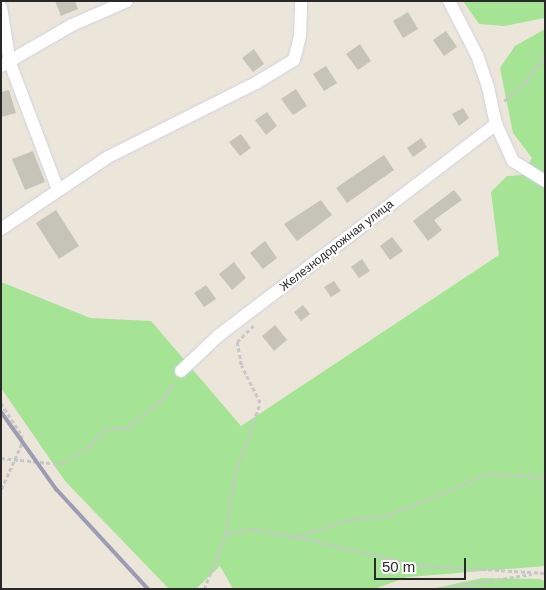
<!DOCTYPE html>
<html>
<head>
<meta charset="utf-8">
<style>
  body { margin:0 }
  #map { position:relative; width:546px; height:590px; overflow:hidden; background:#ebe6d9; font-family:Arial,sans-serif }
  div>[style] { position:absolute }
  .green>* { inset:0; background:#a5e494 }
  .building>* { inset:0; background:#c6c3b9 }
  .path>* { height:2.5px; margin-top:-1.25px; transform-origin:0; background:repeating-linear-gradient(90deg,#c7c7c7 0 4px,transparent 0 6.5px) }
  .roads { filter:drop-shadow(0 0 1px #cfd0e2) drop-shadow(0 0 1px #cfd0e2) }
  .street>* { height:12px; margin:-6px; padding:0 6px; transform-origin:6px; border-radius:6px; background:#fff }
  .rail>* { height:4px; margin:-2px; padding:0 2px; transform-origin:2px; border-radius:2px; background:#9c9db3 }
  span { translate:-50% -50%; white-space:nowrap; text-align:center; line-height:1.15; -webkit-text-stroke:4px #fff; paint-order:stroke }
  .street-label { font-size:12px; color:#282828 }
  .frame { position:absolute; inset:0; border:2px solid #282828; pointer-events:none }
  .scale { position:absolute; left:374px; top:558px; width:92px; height:22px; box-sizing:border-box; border:2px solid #282828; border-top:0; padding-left:6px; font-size:15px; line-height:18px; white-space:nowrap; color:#282828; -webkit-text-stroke:4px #fff; paint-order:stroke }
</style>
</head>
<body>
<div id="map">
  <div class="green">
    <div style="clip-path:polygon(463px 1px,545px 1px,545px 18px,504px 26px,479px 24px)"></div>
    <div style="clip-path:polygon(545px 29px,545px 566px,408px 577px,374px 589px,233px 589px,220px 566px,196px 589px,169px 589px,65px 481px,1px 388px,1px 282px,90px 318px,151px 321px,241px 426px,499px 255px,491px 192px,507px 176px,521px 175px,532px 158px,513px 133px,500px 68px,515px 46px)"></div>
    <div style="clip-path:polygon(482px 578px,540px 579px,545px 581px,545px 589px,431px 589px)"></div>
  </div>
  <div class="building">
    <div style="clip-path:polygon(55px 1px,75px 1px,78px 9px,61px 16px)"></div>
    <div style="clip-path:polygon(408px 12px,418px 29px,403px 38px,393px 21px)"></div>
    <div style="clip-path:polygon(446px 31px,457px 47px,444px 56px,433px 40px)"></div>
    <div style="clip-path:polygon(360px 44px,371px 61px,358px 70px,346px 54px)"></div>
    <div style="clip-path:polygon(254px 49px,264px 64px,253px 72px,242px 58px)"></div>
    <div style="clip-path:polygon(326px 66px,337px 83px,324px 91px,313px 74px)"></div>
    <div style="clip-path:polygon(296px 89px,307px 106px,293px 115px,281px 99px)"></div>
    <div style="clip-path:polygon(9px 90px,16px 113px,1px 117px,1px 92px)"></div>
    <div style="clip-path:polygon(463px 108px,469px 118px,459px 126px,452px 114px)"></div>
    <div style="clip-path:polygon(267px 112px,277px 126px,266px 135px,255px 120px)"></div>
    <div style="clip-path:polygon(241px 134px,251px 148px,240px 156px,229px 142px)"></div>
    <div style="clip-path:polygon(421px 138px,427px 147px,413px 157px,407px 148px)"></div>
    <div style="clip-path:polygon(33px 151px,45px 182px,25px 190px,12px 159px)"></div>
    <div style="clip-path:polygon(384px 155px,394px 170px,347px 203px,336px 188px)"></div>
    <div style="clip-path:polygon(454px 190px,462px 200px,434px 220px,442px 230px,428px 241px,413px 221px)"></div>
    <div style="clip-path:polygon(321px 200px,332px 215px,297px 241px,284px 224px)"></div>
    <div style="clip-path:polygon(56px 210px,79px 246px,59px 259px,36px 223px)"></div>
    <div style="clip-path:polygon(392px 237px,403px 251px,390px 260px,380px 246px)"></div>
    <div style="clip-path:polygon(265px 241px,277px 258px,263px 269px,250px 253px)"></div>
    <div style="clip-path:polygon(362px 259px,370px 271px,359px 278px,351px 267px)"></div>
    <div style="clip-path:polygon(234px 262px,246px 278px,232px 290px,219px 274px)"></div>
    <div style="clip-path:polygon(334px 281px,341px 291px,331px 297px,324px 287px)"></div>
    <div style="clip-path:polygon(206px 285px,216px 299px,204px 307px,194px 293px)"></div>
    <div style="clip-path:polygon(303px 305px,310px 314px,301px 321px,294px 312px)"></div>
    <div style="clip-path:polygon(275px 325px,287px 340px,274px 351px,262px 336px)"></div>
  </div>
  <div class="path">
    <div style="left:504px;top:101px;width:29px;rotate:-41deg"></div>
    <div style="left:526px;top:82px;width:33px;rotate:-55deg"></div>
    <div style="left:1px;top:403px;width:38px;rotate:57deg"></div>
    <div style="left:22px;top:435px;width:9px;rotate:90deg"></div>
    <div style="left:22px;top:444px;width:51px;rotate:114.1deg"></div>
    <div style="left:1px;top:458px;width:59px;rotate:5.8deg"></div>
    <div style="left:60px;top:464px;width:34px;rotate:-30deg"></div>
    <div style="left:89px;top:447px;width:25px;rotate:-47deg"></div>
    <div style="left:106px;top:429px;width:22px;rotate:-3deg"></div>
    <div style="left:128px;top:428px;width:47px;rotate:-39.8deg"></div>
    <div style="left:164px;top:398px;width:20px;rotate:-57deg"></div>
    <div style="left:226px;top:534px;width:58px;rotate:-82deg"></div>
    <div style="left:234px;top:477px;width:78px;rotate:-70.6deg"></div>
    <div style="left:260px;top:403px;width:42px;rotate:-116.6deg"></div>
    <div style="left:241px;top:365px;width:23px;rotate:-100deg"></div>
    <div style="left:237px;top:342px;width:24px;rotate:-45deg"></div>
    <div style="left:297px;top:537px;width:123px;rotate:13.1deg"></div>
    <div style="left:417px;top:565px;width:128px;rotate:3.6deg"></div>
    <div style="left:204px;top:589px;width:59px;rotate:-68.2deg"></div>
    <div style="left:226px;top:534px;width:29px;rotate:-10deg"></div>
    <div style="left:255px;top:529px;width:41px;rotate:11.3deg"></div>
    <div style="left:295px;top:537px;width:54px;rotate:-18.4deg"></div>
    <div style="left:346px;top:520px;width:40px;rotate:-5.7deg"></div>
    <div style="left:386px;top:516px;width:111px;rotate:-22.2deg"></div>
    <div style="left:489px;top:474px;width:56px;rotate:3.1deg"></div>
    <div style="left:439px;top:589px;width:94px;rotate:-9.2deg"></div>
  </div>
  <div class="roads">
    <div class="street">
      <div style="left:449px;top:1px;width:61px;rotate:62.6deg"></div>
      <div style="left:477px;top:55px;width:34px;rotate:71deg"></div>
      <div style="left:488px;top:87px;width:38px;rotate:78deg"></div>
      <div style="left:496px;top:124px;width:41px;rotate:65.3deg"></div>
      <div style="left:513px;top:161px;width:38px;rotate:32deg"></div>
      <div style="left:1px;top:7px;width:57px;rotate:80.9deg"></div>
      <div style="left:10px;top:63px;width:136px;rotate:69.3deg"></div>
      <div style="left:1px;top:66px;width:82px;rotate:-30deg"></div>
      <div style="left:72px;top:25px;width:60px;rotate:-23.6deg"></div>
      <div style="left:1px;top:229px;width:129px;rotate:-33.9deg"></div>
      <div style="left:108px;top:157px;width:165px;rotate:-26.6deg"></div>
      <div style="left:256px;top:83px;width:44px;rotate:-31.2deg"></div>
      <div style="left:294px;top:60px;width:25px;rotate:-76deg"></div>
      <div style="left:300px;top:36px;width:35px;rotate:-88deg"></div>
      <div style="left:181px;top:371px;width:51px;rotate:-43.4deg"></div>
      <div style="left:218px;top:336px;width:350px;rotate:-37.3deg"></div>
    </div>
  </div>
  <div class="rail">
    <div style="left:1px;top:412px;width:95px;rotate:54.5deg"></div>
    <div style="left:56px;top:489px;width:136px;rotate:47.4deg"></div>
  </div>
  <div class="street-label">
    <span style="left:337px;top:246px;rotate:-38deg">Железнодорожная улица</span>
  </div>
  <div class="frame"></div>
  <div class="scale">50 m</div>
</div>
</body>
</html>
